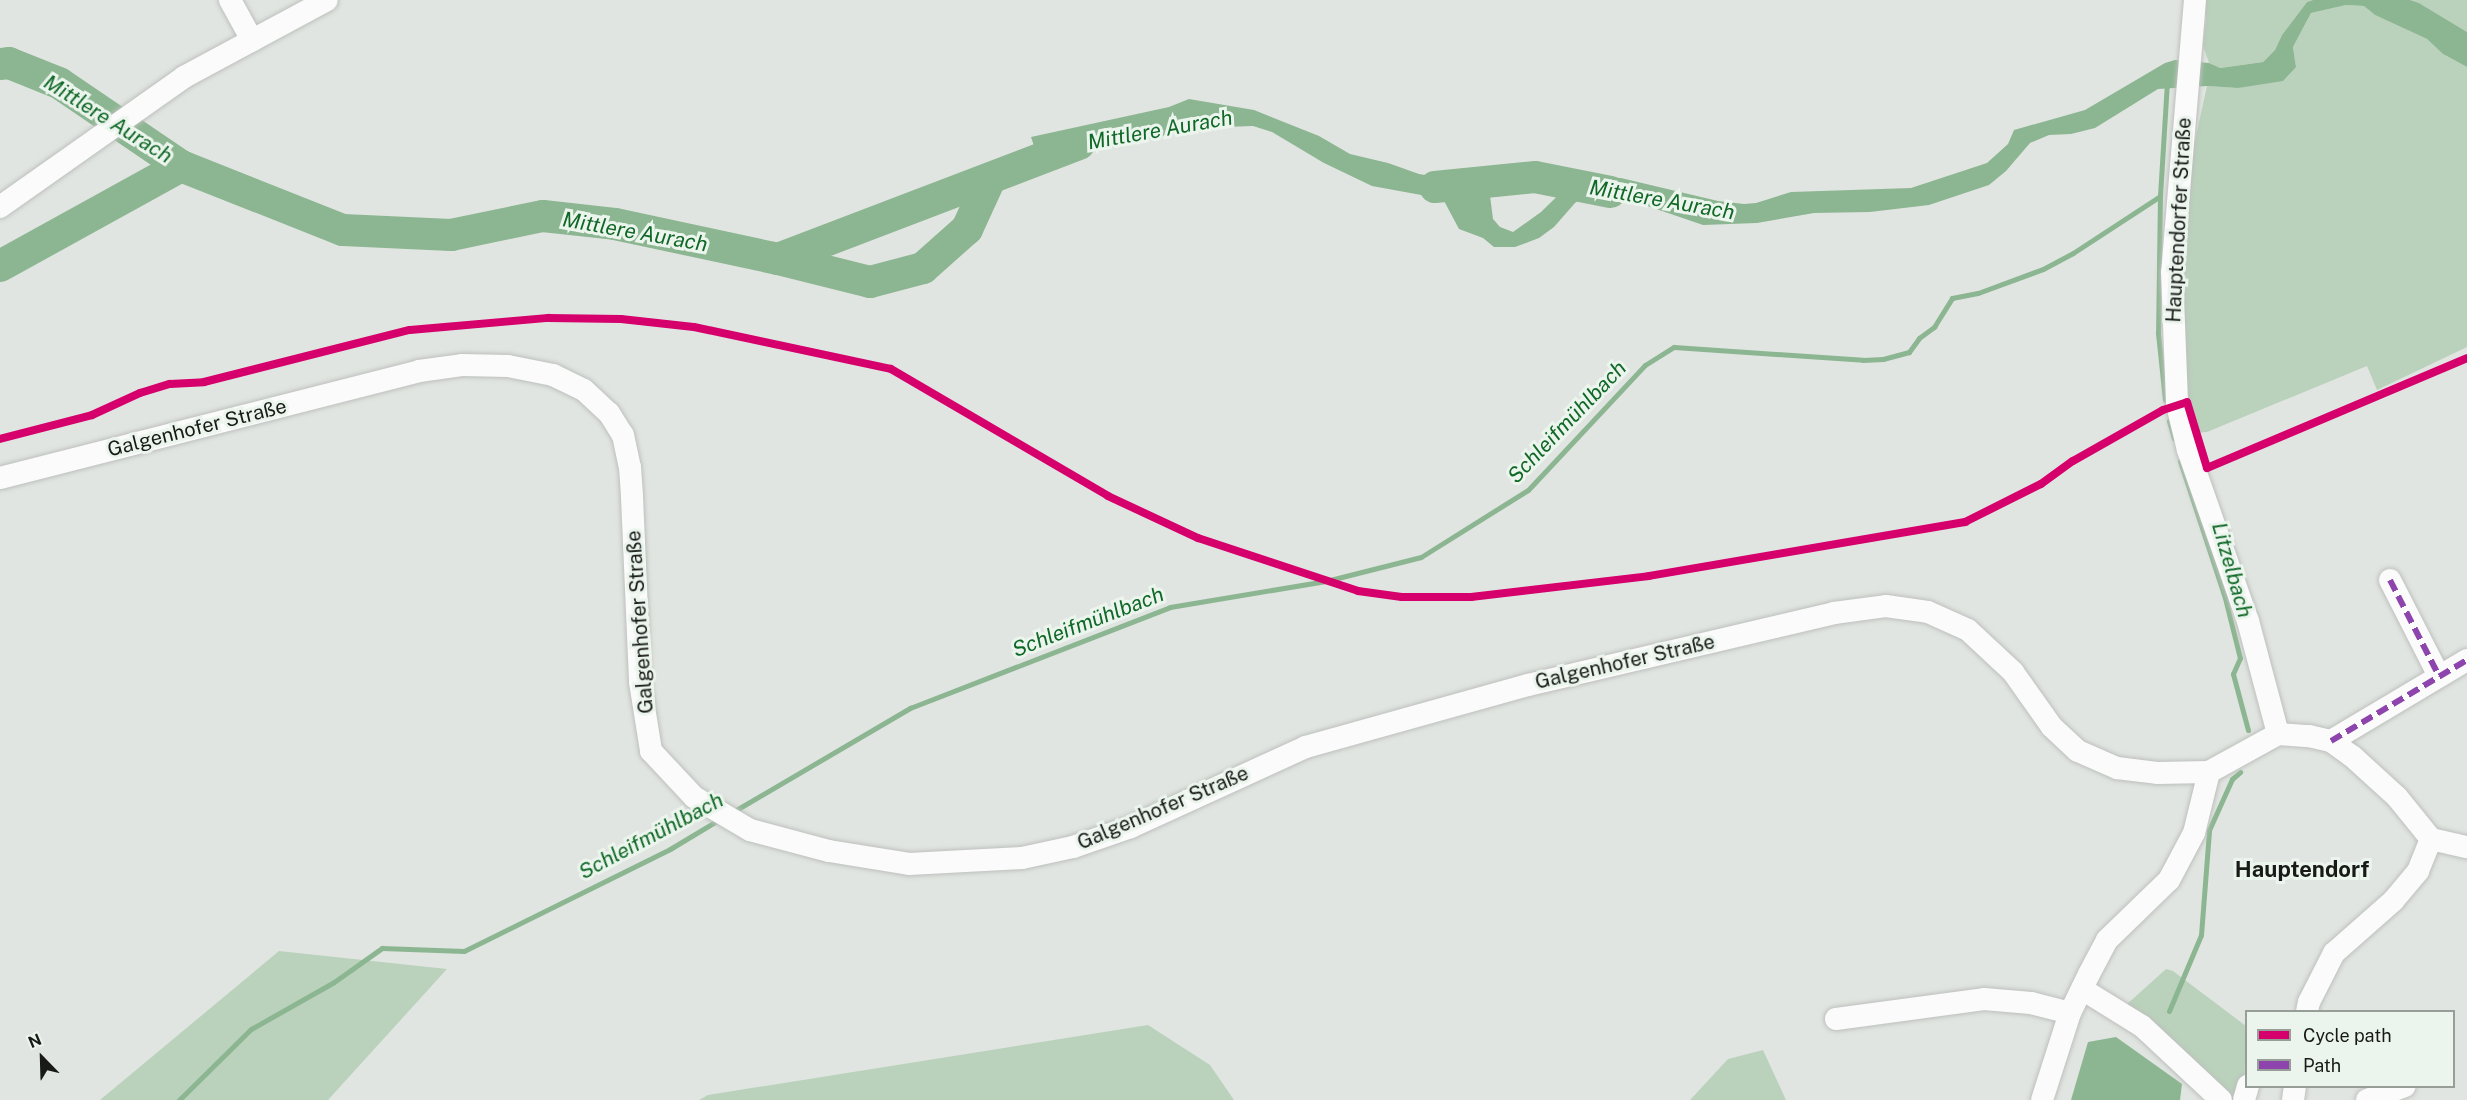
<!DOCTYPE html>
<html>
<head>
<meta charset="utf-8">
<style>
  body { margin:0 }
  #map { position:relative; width:2467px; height:1100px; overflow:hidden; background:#e1e5e1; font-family:"Public Sans",sans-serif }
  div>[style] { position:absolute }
  .green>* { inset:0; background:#bad2bc }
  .water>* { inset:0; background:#8cb691 }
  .stream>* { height:5px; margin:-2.5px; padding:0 2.5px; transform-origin:2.5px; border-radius:2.5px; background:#8cb691 }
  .river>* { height:32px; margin:-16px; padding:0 16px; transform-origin:16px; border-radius:16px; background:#8cb691 }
  .roads { filter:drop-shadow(0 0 2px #bdc0bd) drop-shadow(0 0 2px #bdc0bd) }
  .minor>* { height:22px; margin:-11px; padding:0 11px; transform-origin:11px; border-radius:11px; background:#fafbfa }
  .quiet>* { height:6px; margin-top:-3px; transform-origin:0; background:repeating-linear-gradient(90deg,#8e44ad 0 12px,transparent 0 18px) }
  .cycleway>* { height:8px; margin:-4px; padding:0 4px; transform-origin:4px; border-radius:4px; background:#d6006c }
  span { translate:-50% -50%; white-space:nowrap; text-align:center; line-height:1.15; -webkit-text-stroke:6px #ecf5ed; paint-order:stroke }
  .street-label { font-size:20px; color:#171a17 }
  .water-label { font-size:21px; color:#0f6826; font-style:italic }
  .quarter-label { font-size:22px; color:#171a17; font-weight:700 }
  .legend { position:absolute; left:2245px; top:1010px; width:210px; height:78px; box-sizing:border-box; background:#ecf5ed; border:2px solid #979d97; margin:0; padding:8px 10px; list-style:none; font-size:18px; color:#171a17 }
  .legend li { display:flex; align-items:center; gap:12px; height:30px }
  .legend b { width:30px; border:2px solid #979d97 }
  .north { position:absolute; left:12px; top:1028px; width:60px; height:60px; -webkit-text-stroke:4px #ecf5ed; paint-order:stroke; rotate:337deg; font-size:16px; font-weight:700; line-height:24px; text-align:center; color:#171a17 }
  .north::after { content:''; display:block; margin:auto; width:21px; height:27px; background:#171a17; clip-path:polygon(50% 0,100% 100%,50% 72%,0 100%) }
</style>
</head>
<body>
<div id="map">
  <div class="green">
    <div style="clip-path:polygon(2203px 0,2313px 0,2307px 2px,2282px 35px,2275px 50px,2263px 62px,2219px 68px,2209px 63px,2203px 46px,2206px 18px)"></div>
    <div style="clip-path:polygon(2410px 0,2467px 0,2467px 32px,2419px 3px)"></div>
    <div style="clip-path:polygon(2346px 5px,2364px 6px,2375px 15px,2427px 39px,2443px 54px,2467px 67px,2467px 347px,2377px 390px,2367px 366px,2207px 432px,2196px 433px,2187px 402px,2181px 270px,2186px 245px,2194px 145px,2207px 86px,2238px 88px,2259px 83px,2296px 67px,2293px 47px,2311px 13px)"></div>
    <div style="clip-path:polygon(279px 951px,447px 969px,328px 1100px,100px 1100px)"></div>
    <div style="clip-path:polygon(2166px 969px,2173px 971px,2246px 1026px,2244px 1100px,2221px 1100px,2126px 1005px)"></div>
    <div style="clip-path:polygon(1148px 1025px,1210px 1065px,1234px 1100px,699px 1100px,708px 1095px)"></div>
    <div style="clip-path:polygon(1763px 1050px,1786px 1100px,1690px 1100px,1728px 1059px)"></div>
  </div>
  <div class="water">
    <div style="clip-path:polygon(2313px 0,2410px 0,2419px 3px,2467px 32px,2467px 67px,2443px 54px,2427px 39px,2375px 15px,2364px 6px,2346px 5px,2311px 13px,2293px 47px,2296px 67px,2283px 81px,2238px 88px,2207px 86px,2158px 89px,2095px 128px,2071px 134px,2049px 135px,2030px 143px,2006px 171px,1989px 185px,1929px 205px,1870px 212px,1814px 213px,1757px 223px,1703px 225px,1627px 199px,1598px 192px,1586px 195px,1575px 203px,1554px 227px,1539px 238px,1515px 247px,1494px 247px,1483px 238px,1459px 229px,1443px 199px,1372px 186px,1324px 163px,1272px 132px,1253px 126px,1196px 128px,1040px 164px,1031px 137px,1169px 107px,1189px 99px,1254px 110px,1319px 136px,1350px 154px,1388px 163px,1419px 174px,1449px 179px,1466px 179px,1489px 188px,1493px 219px,1500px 227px,1513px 232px,1541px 212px,1578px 176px,1621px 178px,1718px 201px,1744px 204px,1756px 203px,1791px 192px,1911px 188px,1987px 163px,2008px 144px,2014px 130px,2085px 110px,2165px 63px,2175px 60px,2209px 63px,2220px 68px,2263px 62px,2275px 50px,2282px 35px,2307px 2px)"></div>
    <div style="clip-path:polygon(2116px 1037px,2182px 1084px,2180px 1100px,2071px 1100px,2088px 1042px)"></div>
  </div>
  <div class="stream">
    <div style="left:2160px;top:196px;width:137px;rotate:90.8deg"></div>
    <div style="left:2158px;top:333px;width:67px;rotate:84deg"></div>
    <div style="left:2169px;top:421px;width:18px;rotate:74deg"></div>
    <div style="left:2180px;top:461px;width:144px;rotate:71.8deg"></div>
    <div style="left:2225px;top:598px;width:62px;rotate:76deg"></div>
    <div style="left:2240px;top:658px;width:17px;rotate:114deg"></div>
    <div style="left:2233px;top:674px;width:58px;rotate:75deg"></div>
    <div style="left:731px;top:813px;width:208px;rotate:-30.4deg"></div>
    <div style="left:910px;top:708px;width:279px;rotate:-21.2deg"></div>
    <div style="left:1170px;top:607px;width:158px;rotate:-9.5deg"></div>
    <div style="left:1326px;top:581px;width:98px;rotate:-14.2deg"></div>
    <div style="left:1421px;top:557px;width:126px;rotate:-32.1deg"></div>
    <div style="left:1528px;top:490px;width:171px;rotate:-46.9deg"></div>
    <div style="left:1645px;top:365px;width:34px;rotate:-32deg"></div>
    <div style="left:1674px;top:347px;width:189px;rotate:3.9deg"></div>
    <div style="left:1863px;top:360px;width:20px;rotate:-3deg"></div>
    <div style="left:1883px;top:359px;width:27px;rotate:-15deg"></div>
    <div style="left:1909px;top:352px;width:17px;rotate:-54deg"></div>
    <div style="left:1919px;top:338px;width:19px;rotate:-36deg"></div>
    <div style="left:1934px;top:327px;width:34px;rotate:-58deg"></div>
    <div style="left:1952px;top:298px;width:26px;rotate:-11deg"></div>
    <div style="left:1978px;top:293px;width:69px;rotate:-20.3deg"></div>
    <div style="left:2043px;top:269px;width:34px;rotate:-28deg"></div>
    <div style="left:2073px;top:253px;width:104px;rotate:-33.2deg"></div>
    <div style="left:2160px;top:196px;width:114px;rotate:-86.5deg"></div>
    <div style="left:2169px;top:1011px;width:82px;rotate:-67.2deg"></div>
    <div style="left:2201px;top:935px;width:105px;rotate:-85.6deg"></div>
    <div style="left:2209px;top:830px;width:56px;rotate:-65.7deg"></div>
    <div style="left:2232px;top:779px;width:11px;rotate:-41deg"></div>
    <div style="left:179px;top:1100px;width:101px;rotate:-44.6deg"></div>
    <div style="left:251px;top:1029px;width:95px;rotate:-29.5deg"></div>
    <div style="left:334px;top:982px;width:59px;rotate:-35.3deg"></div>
    <div style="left:382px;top:948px;width:82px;rotate:2.1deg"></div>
    <div style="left:464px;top:951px;width:230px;rotate:-26.3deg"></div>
    <div style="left:670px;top:849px;width:58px;rotate:-31deg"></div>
  </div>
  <div class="river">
    <div style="left:0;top:64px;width:9px;rotate:-6deg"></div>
    <div style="left:9px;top:63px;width:54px;rotate:21.8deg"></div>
    <div style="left:59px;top:83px;width:148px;rotate:34.2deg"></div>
    <div style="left:181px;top:166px;width:174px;rotate:21.6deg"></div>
    <div style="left:343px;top:230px;width:108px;rotate:2.7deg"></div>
    <div style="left:451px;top:235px;width:94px;rotate:-11.7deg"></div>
    <div style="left:543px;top:216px;width:72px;rotate:6.3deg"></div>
    <div style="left:615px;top:224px;width:167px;rotate:12.1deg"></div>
    <div style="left:778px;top:259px;width:322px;rotate:-20.9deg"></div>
    <div style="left:1435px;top:187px;width:100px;rotate:-5.7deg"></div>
    <div style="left:1535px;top:177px;width:77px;rotate:11.2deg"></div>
    <div style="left:778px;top:259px;width:95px;rotate:14deg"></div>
    <div style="left:870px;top:282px;width:55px;rotate:-14.8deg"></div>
    <div style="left:923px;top:268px;width:59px;rotate:-41.6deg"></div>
    <div style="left:967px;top:229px;width:55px;rotate:-65.3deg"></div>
    <div style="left:0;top:266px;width:207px;rotate:-28.9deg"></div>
  </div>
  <div class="roads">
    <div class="minor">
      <div style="left:230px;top:0;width:46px;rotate:61.2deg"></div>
      <div style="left:2195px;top:0;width:273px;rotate:94.8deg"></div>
      <div style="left:2172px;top:272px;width:133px;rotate:87.8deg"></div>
      <div style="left:2177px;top:405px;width:46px;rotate:76.3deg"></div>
      <div style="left:2188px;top:450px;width:181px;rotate:70.7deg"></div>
      <div style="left:2248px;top:621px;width:117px;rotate:75.1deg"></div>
      <div style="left:0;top:207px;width:225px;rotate:-35.2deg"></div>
      <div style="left:184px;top:77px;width:162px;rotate:-28.3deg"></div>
      <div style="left:0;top:478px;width:432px;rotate:-14.3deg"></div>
      <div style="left:419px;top:371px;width:43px;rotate:-7.9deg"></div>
      <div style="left:462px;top:365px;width:46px;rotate:1.2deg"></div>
      <div style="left:508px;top:366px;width:46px;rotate:11.3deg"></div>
      <div style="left:553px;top:375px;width:34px;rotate:26deg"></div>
      <div style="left:584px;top:390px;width:34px;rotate:43deg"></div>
      <div style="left:609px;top:413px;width:26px;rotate:58deg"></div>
      <div style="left:623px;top:435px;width:33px;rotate:78deg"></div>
      <div style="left:630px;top:467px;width:30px;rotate:86deg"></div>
      <div style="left:632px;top:497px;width:185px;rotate:87.5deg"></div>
      <div style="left:640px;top:682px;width:70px;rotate:80.9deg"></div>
      <div style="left:651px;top:751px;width:63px;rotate:46.9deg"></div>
      <div style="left:694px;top:797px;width:65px;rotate:30.5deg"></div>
      <div style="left:750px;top:830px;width:82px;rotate:14.9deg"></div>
      <div style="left:829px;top:851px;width:81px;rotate:9.2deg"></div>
      <div style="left:909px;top:864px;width:113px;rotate:-3deg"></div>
      <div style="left:1022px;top:858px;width:52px;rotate:-12.2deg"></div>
      <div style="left:1073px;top:847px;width:61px;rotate:-19deg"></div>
      <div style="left:1131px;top:827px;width:192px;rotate:-24.6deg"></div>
      <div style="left:1306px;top:747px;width:230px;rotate:-15.6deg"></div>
      <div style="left:1528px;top:685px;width:314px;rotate:-13.2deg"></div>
      <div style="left:1834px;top:613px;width:52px;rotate:-7.7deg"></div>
      <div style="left:1886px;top:606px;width:42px;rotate:8.1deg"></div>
      <div style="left:1928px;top:612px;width:44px;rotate:24.2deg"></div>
      <div style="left:1968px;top:630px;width:62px;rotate:43deg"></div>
      <div style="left:2013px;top:672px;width:67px;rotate:54.7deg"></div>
      <div style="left:2052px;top:727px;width:35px;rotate:43deg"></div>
      <div style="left:2078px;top:751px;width:43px;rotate:23.6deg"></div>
      <div style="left:2117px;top:768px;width:40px;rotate:7.1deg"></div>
      <div style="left:2157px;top:773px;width:52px;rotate:-1.1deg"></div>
      <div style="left:2209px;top:772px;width:79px;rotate:-28.8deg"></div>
      <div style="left:2390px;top:580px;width:108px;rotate:63deg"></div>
      <div style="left:2278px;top:734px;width:31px;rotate:4deg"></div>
      <div style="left:2309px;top:736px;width:23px;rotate:13deg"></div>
      <div style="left:2331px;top:741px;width:26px;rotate:36deg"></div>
      <div style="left:2352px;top:756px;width:61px;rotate:42.3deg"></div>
      <div style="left:2397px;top:797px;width:54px;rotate:51deg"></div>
      <div style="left:2431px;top:839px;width:37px;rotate:13deg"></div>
      <div style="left:2331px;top:741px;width:158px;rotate:-30.8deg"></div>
      <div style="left:2082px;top:989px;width:70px;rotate:31.7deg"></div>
      <div style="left:2142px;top:1026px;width:108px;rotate:43.1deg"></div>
      <div style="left:2307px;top:1012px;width:10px;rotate:-79deg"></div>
      <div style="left:2309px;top:1002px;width:55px;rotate:-63deg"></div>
      <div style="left:2334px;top:953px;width:79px;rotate:-41.4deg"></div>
      <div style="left:2393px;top:901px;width:39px;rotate:-50deg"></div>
      <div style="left:2418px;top:871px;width:35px;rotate:-68deg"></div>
      <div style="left:1836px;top:1019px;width:149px;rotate:-7.7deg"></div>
      <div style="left:1984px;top:999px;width:47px;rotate:4.9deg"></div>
      <div style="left:2031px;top:1003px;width:40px;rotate:14.4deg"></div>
      <div style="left:2042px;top:1100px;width:91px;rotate:-72.2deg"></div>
      <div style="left:2070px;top:1013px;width:43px;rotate:-64deg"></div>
      <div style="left:2089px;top:974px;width:38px;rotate:-62deg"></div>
      <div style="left:2107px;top:940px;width:86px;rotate:-44.1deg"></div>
      <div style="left:2169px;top:880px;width:53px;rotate:-62deg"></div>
      <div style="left:2194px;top:833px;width:63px;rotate:-76.2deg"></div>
      <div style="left:2244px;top:1100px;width:15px;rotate:-74deg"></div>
      <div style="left:2293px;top:1100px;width:14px;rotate:-82deg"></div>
      <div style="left:2367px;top:1100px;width:40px;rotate:-20.2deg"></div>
    </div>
  </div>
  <div class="quiet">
    <div style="left:2390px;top:580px;width:108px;rotate:63deg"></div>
    <div style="left:2331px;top:741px;width:158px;rotate:-30.8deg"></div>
  </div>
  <div class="cycleway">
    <div style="left:0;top:439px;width:95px;rotate:-14.6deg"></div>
    <div style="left:92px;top:415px;width:53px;rotate:-24.6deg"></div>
    <div style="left:140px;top:393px;width:31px;rotate:-17deg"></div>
    <div style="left:170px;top:384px;width:34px;rotate:-3deg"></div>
    <div style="left:204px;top:382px;width:212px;rotate:-14.2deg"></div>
    <div style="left:410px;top:330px;width:139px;rotate:-5deg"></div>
    <div style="left:548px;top:318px;width:73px;rotate:0.8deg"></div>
    <div style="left:621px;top:319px;width:73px;rotate:6.3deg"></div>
    <div style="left:694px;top:327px;width:201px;rotate:12deg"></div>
    <div style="left:891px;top:369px;width:251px;rotate:30.3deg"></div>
    <div style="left:1108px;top:496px;width:99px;rotate:25deg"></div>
    <div style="left:1198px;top:538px;width:169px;rotate:18.3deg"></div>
    <div style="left:1358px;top:591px;width:44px;rotate:7.8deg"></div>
    <div style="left:1402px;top:597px;width:69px"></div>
    <div style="left:1471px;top:597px;width:179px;rotate:-6.7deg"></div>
    <div style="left:1649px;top:576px;width:321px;rotate:-9.7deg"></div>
    <div style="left:1965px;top:522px;width:85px;rotate:-26.6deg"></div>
    <div style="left:2041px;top:484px;width:39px;rotate:-36deg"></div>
    <div style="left:2073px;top:461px;width:103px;rotate:-29.5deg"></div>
    <div style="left:2163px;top:410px;width:25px;rotate:-18deg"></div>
    <div style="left:2187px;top:402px;width:69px;rotate:73.1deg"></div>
    <div style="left:2207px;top:468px;width:282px;rotate:-22.9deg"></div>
  </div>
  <div class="street-label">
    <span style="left:2179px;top:220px;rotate:-87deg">Hauptendorfer Straße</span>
    <span style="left:197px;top:428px;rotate:-14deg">Galgenhofer Straße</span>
    <span style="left:640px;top:622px;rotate:-94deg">Galgenhofer Straße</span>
    <span style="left:1625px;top:662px;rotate:-13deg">Galgenhofer Straße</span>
    <span style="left:1163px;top:808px;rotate:-23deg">Galgenhofer Straße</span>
  </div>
  <div class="water-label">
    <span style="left:108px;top:119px;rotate:32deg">Mittlere Aurach</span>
    <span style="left:1160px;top:130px;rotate:-10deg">Mittlere Aurach</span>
    <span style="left:1662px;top:200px;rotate:10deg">Mittlere Aurach</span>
    <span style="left:635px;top:232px;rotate:10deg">Mittlere Aurach</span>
    <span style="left:1567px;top:422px;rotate:-46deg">Schleifmühlbach</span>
    <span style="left:2232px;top:570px;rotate:74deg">Litzelbach</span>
    <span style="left:1088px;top:622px;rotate:-21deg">Schleifmühlbach</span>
    <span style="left:651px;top:836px;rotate:-28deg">Schleifmühlbach</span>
  </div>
  <div class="quarter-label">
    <span style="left:2302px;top:870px">Hauptendorf</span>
  </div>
  <ul class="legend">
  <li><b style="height:8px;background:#d6006c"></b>Cycle path</li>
  <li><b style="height:8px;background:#8e44ad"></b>Path</li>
  </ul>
  <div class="north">N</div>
</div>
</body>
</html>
